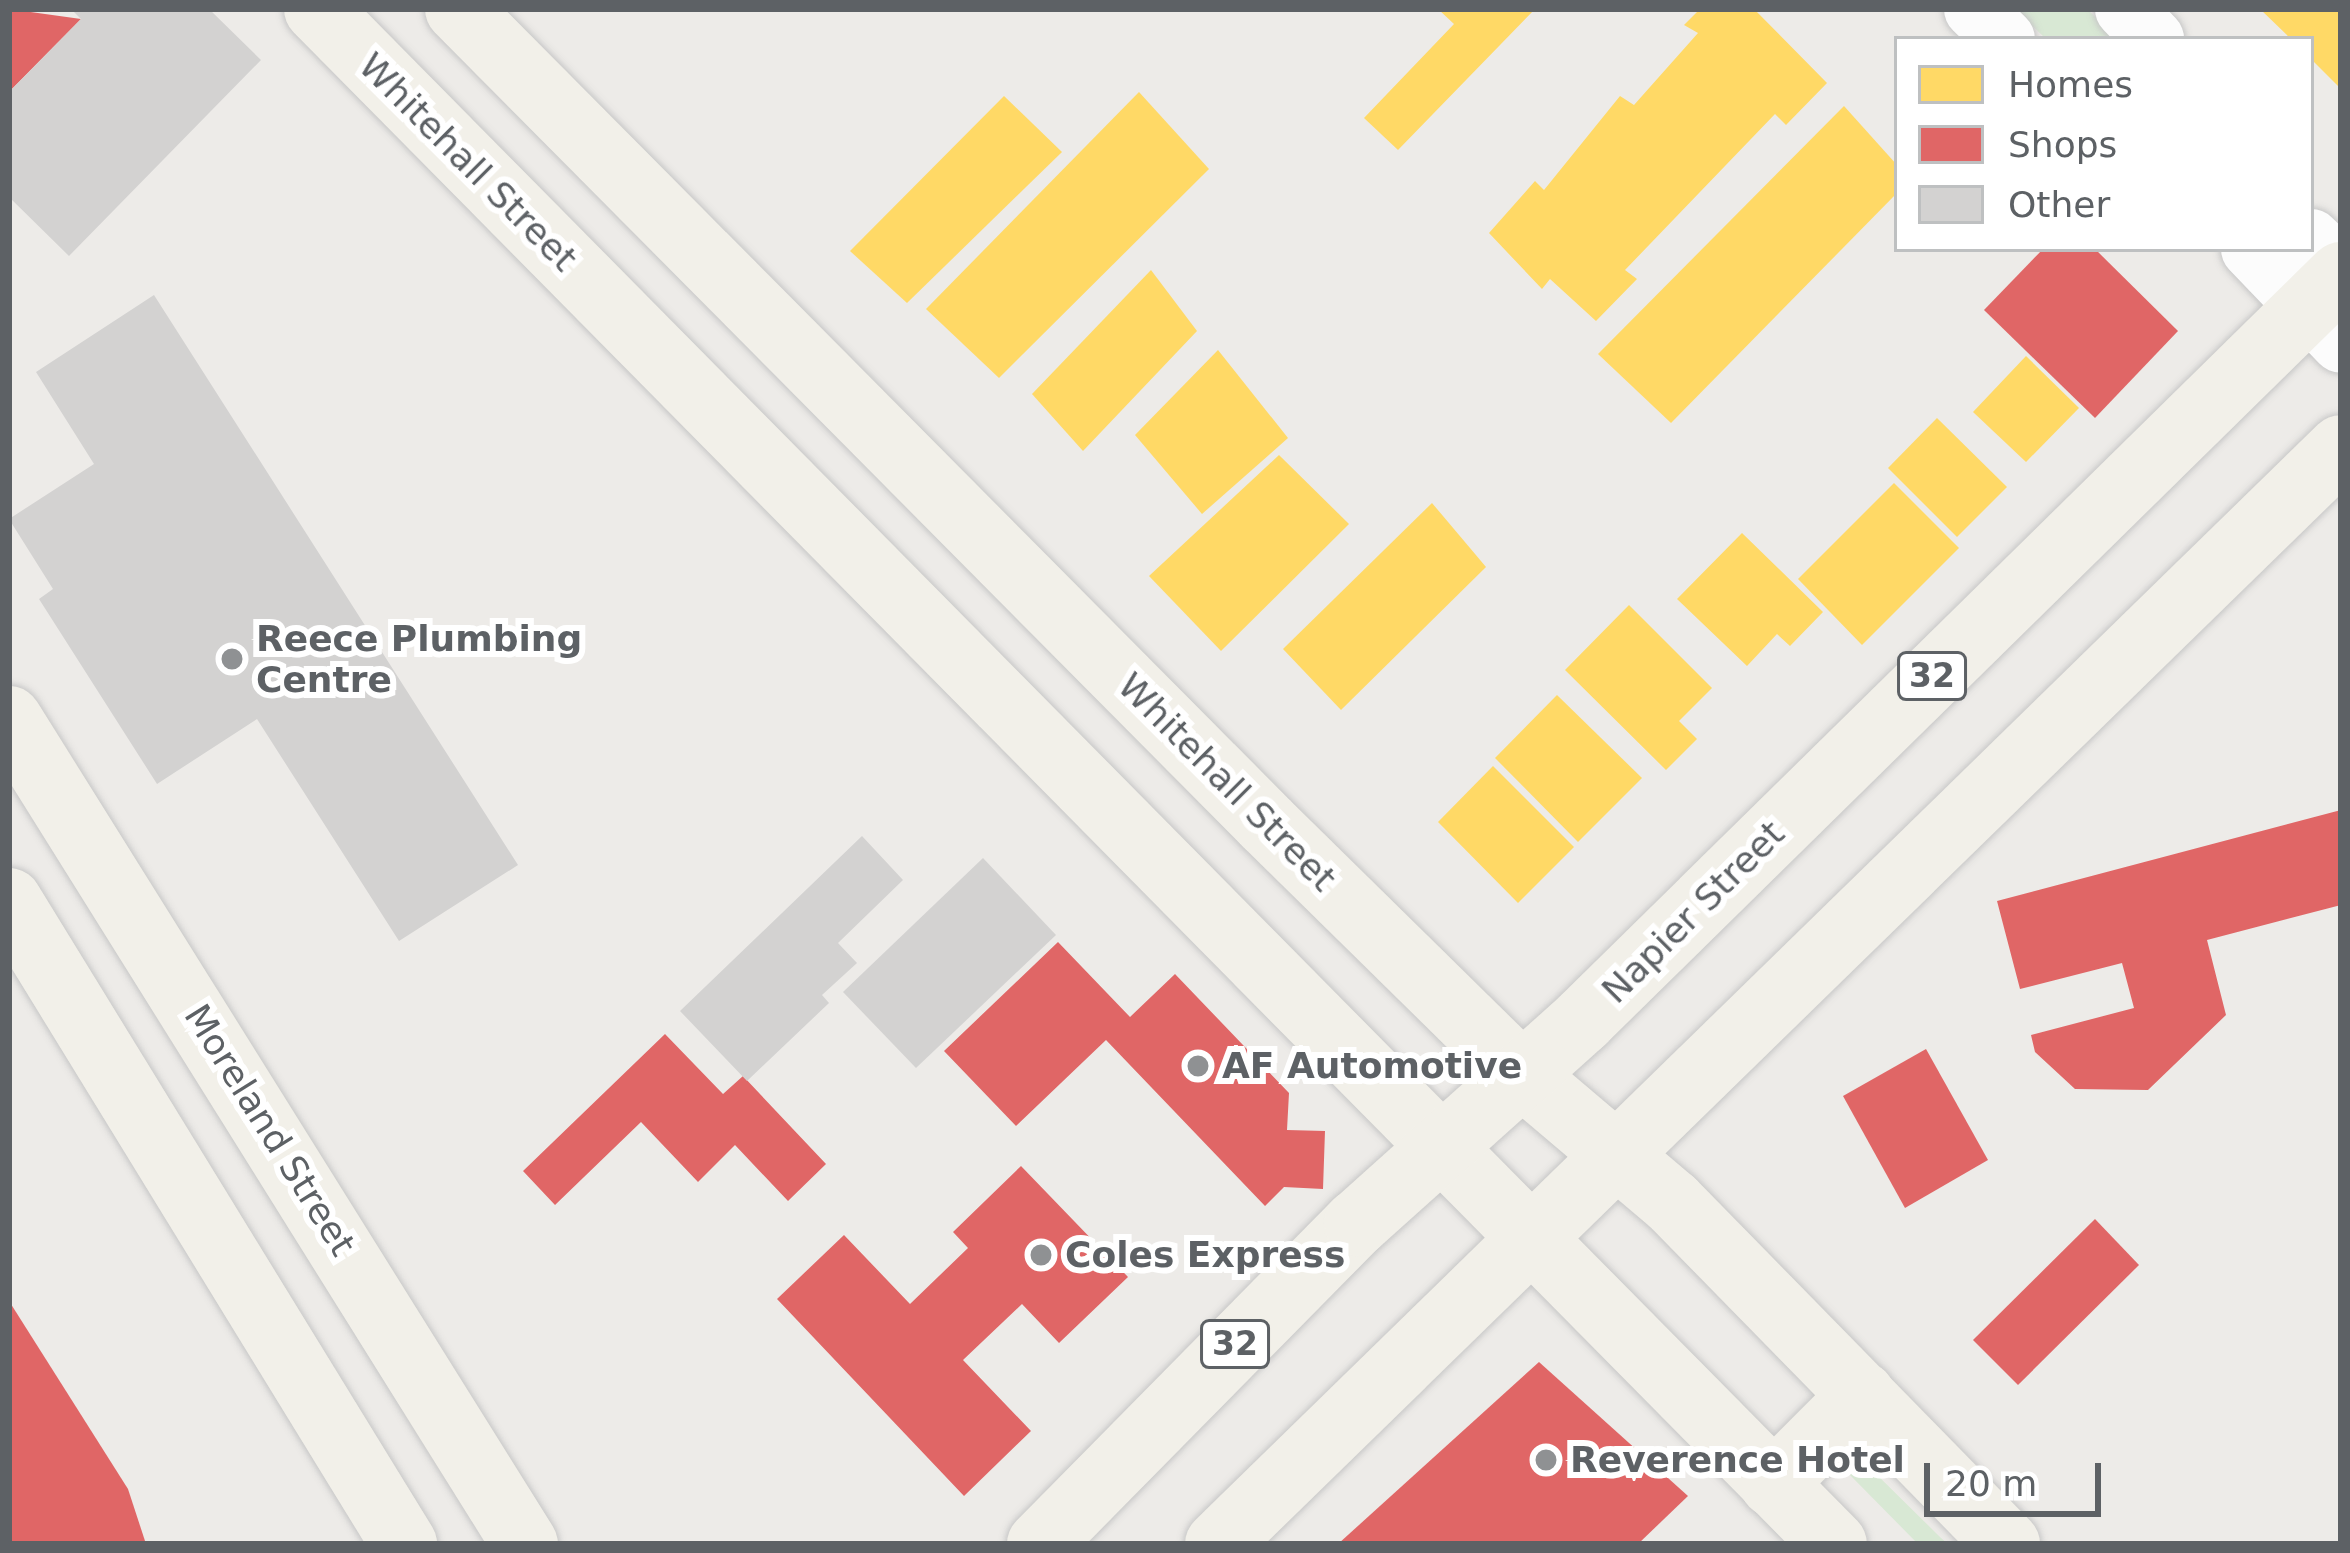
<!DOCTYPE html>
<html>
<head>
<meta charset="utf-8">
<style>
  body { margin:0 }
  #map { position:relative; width:2350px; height:1553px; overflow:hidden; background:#edebe8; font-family:"DejaVu Sans",sans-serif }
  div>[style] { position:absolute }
  .green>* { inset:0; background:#d8e8d4 }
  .homes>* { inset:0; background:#ffd966 }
  .shops>* { inset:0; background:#e06666 }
  .building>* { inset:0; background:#d3d2d1 }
  .roads { filter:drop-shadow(0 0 3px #c7c7c7) drop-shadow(0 0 3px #c7c7c7) }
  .minor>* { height:60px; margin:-30px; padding:0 30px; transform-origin:30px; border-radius:30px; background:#fcfcfc }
  .major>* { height:66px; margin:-33px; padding:0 33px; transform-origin:33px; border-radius:33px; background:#f2f0e9 }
  .dots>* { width:33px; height:33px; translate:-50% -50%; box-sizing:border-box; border:6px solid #fff; border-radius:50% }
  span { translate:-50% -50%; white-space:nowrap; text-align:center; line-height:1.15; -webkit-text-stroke:12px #fff; paint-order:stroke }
  .shield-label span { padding:3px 9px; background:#fff; border:3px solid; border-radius:9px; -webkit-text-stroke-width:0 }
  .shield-label { font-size:33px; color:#5d6165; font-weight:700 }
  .street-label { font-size:36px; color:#5d6165 }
  .poi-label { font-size:36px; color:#5d6165; font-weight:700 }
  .left { translate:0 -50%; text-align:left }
  .frame { position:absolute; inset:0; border:12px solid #5d6165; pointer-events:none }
  .legend { position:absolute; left:1894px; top:36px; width:420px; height:216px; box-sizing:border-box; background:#fff; border:3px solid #bec0c1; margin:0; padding:15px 21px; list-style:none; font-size:36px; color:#5d6165 }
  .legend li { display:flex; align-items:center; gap:24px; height:60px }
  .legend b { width:60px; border:3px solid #bec0c1 }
  .scale { position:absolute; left:1924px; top:1463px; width:177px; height:54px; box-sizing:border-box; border:6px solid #5d6165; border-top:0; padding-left:15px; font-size:36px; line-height:42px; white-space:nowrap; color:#5d6165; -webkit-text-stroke:9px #fff; paint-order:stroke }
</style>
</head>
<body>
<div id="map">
  <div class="green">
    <div style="clip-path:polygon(2015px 9px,2087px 9px,2118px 39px,2046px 39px)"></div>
    <div style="clip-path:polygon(1862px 1460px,1941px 1538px,1948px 1544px,1918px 1544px,1849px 1474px)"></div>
  </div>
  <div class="homes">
    <div style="clip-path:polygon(1438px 9px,1535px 9px,1398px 150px,1364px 118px,1454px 24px)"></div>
    <div style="clip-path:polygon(1700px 9px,1754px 9px,1827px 83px,1786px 125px,1775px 114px,1625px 270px,1637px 279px,1596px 321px,1550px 279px,1542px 289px,1489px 233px,1535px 181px,1544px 190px,1620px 96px,1634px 105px,1698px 33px,1684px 25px)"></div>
    <div style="clip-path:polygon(2260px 9px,2341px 9px,2341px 89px,2311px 59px,2311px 39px,2291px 39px)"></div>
    <div style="clip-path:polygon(1139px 92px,1209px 169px,999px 378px,926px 309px)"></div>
    <div style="clip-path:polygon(1004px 96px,1062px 152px,907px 303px,850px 251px)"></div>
    <div style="clip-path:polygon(1844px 106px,1897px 165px,1897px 193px,1671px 423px,1598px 354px)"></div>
    <div style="clip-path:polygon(1151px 270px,1197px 331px,1083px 451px,1032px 394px)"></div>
    <div style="clip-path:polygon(1218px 350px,1288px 438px,1202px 514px,1135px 435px)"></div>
    <div style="clip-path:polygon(2026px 356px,2079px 408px,2026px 462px,1973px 412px)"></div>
    <div style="clip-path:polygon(1937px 418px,2007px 487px,1957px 537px,1888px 468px)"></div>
    <div style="clip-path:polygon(1279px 455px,1349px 524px,1221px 651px,1149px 576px)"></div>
    <div style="clip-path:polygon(1894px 483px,1959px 548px,1862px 645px,1798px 579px)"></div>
    <div style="clip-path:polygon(1432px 503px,1486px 567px,1341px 710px,1283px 649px)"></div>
    <div style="clip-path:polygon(1742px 533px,1823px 612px,1790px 646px,1777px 634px,1747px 666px,1677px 599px)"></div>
    <div style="clip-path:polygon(1629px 605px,1712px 688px,1679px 721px,1697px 739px,1666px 770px,1565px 670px)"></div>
    <div style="clip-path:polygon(1557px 695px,1642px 778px,1578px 842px,1495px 758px)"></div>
    <div style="clip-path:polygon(1493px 766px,1574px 847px,1518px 903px,1438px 822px)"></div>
  </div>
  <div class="shops">
    <div style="clip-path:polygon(9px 9px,81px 19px,9px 92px)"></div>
    <div style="clip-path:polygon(2043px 249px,2095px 249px,2178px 331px,2095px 418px,1984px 310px)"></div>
    <div style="clip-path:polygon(2341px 810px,2341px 905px,2207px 940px,2226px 1015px,2148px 1090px,2075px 1089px,2035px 1052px,2031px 1035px,2134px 1008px,2122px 963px,2020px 989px,1997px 901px)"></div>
    <div style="clip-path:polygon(1058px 942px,1130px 1017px,1175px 974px,1289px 1093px,1287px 1130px,1325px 1131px,1323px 1189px,1284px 1187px,1265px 1206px,1106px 1040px,1016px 1126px,944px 1051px)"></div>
    <div style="clip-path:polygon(665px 1034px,723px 1094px,743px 1076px,826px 1164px,788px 1201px,735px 1145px,698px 1182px,641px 1122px,555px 1205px,523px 1171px)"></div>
    <div style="clip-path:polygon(1926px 1049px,1988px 1160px,1905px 1208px,1843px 1096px)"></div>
    <div style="clip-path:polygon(1021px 1166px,1128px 1277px,1059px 1343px,1022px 1304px,963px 1360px,1031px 1431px,964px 1496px,777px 1299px,844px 1235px,910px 1304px,968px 1248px,953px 1232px)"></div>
    <div style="clip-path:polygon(2095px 1219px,2139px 1265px,2018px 1385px,1973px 1340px)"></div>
    <div style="clip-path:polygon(9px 1301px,128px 1489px,146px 1544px,9px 1544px)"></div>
    <div style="clip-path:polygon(1539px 1362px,1688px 1496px,1638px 1544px,1338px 1544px)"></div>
  </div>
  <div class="building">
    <div style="clip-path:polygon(71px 9px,209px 9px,261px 60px,69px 256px,9px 197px,9px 92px,81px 19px)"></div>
    <div style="clip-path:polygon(154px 295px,518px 865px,399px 941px,257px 719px,157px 784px,39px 599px,53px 589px,9px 519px,94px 464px,36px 372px)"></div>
    <div style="clip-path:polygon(862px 836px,903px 880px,838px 943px,857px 963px,822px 995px,829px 1003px,747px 1081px,680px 1011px)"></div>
    <div style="clip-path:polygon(983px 858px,1056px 935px,916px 1068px,843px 992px)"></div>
  </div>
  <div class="roads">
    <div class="minor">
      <div style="left:1974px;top:9px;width:43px;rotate:44.1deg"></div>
      <div style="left:2125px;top:9px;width:42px;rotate:46deg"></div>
      <div style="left:2311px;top:239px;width:42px;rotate:44deg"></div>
      <div style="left:2251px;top:249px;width:130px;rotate:46.2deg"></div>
    </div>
    <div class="major">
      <div style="left:317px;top:9px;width:2158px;rotate:45.34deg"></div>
      <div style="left:458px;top:9px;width:1148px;rotate:45.21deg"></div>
      <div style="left:1267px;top:824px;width:356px;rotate:44.5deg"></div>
      <div style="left:1521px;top:1074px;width:198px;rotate:40.3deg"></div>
      <div style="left:1672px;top:1202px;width:479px;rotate:45.6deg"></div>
      <div style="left:9px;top:719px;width:973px;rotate:57.98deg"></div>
      <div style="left:9px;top:901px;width:755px;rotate:58.44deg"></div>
      <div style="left:1773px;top:1484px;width:126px;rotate:-45deg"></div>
      <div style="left:1040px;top:1544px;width:451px;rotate:-45.4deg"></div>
      <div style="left:1357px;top:1223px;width:302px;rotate:-41.9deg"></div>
      <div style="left:1582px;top:1021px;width:1064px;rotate:-44.51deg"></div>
      <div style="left:1218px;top:1544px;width:1569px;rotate:-44.3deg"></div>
    </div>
  </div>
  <div class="dots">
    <div style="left:232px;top:659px;background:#8f9193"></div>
    <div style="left:1198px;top:1066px;background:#8f9193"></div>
    <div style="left:1041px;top:1255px;background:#8f9193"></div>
    <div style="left:1546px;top:1460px;background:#8f9193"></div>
  </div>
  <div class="shield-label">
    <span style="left:1932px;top:676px">32</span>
    <span style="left:1235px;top:1344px">32</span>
  </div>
  <div class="street-label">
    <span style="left:468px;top:162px;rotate:45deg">Whitehall Street</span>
    <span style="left:1227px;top:782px;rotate:45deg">Whitehall Street</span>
    <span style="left:1693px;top:912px;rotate:-45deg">Napier Street</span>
    <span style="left:270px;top:1130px;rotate:58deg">Moreland Street</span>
  </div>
  <div class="poi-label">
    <span class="left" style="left:256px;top:659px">Reece Plumbing<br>Centre</span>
    <span class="left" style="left:1222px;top:1066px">AF Automotive</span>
    <span class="left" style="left:1065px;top:1255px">Coles Express</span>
    <span class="left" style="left:1570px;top:1460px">Reverence Hotel</span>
  </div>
  <div class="frame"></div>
  <ul class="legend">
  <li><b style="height:33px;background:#ffd966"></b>Homes</li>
  <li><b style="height:33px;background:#e06666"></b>Shops</li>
  <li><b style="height:33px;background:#d3d2d1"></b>Other</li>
  </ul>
  <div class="scale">20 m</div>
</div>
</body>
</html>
